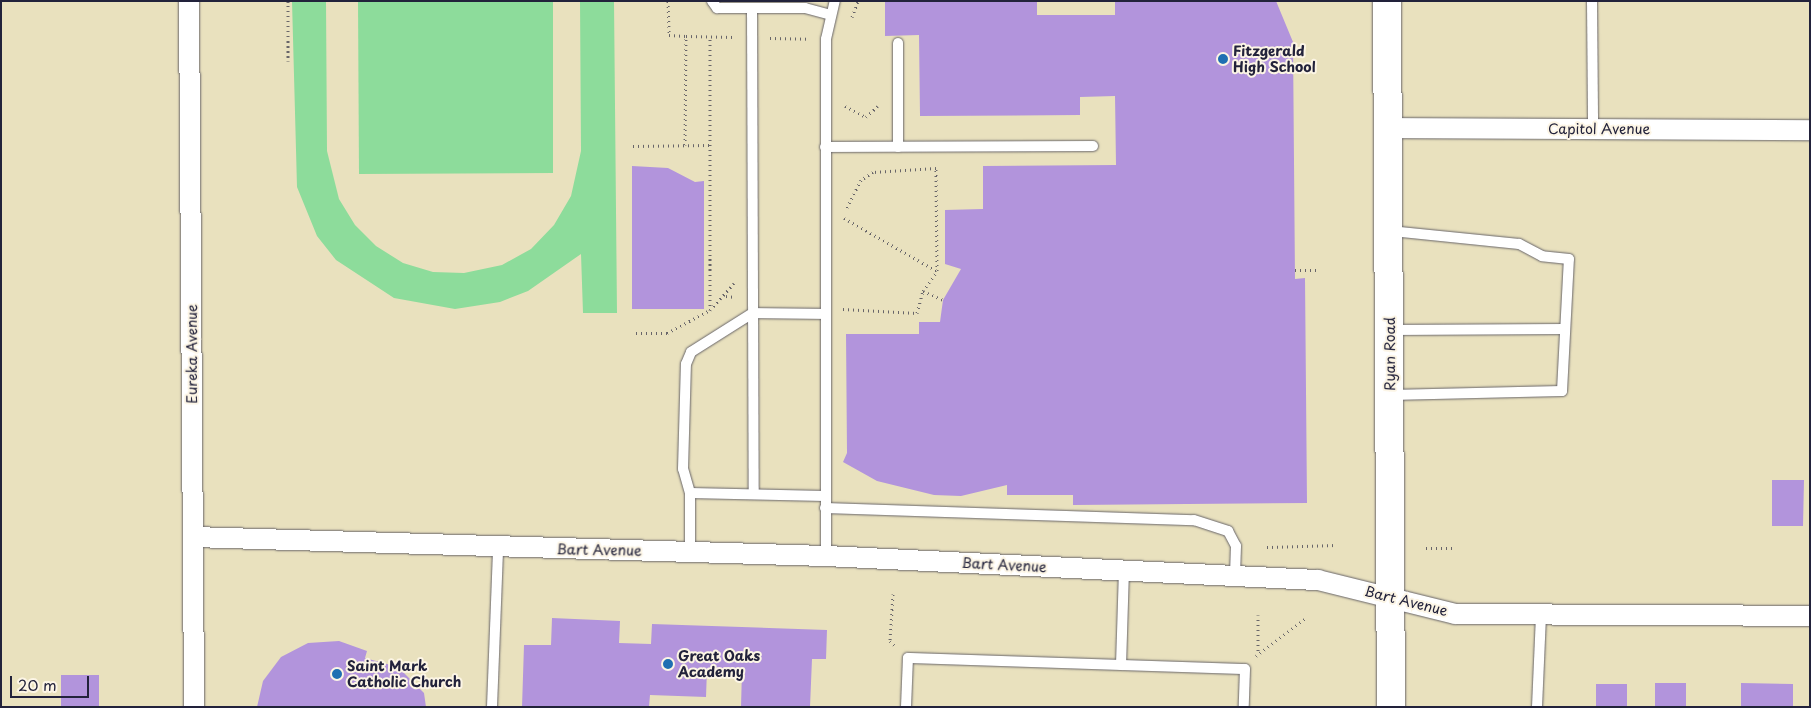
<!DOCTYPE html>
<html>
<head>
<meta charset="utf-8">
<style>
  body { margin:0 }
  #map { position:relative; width:1811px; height:708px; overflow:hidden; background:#e9e1be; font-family:"Playpen Sans",sans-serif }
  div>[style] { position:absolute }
  .green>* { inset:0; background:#8ddc9b }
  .building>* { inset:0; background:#b294dc }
  .path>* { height:3px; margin-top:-1.5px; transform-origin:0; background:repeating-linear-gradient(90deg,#686569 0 1px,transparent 0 5px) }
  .roads { filter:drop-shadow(0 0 1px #686569) drop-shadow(0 0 1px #686569) }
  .lane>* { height:10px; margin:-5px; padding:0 5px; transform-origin:5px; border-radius:5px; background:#fff }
  .street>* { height:20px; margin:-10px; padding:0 10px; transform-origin:10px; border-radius:10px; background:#fff }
  .secondary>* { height:28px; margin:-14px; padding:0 14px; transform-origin:14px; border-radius:14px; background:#fff }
  .dots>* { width:14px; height:14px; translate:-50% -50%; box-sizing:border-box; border:2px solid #fcf5e5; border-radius:50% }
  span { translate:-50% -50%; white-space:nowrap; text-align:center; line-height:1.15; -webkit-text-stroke:4px #fcf5e5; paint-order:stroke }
  .poi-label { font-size:14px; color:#22223b; font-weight:700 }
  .left { translate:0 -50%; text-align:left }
  .street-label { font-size:14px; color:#22223b }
  .frame { position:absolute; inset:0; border:2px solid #22223b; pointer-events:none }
  .scale { position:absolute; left:10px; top:676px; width:79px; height:22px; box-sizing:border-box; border:2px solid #22223b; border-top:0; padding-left:6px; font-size:15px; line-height:18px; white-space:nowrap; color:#22223b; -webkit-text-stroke:4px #fcf5e5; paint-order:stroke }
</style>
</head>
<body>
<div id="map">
  <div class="green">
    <div style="clip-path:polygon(292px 1px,326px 1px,327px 151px,339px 199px,355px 225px,376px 246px,403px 263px,433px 272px,464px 273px,502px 265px,531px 249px,554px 225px,571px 196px,581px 151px,580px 1px,614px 1px,617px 313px,583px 313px,581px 254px,528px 291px,500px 302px,455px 309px,394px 298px,336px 260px,317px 236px,297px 187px)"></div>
    <div style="clip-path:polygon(358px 1px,553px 1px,553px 173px,359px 174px)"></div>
  </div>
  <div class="building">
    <div style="clip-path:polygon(885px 1px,1037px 1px,1037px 15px,1115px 15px,1115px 1px,1276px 1px,1293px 42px,1295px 279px,1305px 278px,1307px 503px,1073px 505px,1073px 495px,1007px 495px,1007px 485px,961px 496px,934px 495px,877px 481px,843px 462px,847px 453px,846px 334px,919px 334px,919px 322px,940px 322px,943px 300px,961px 269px,945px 264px,945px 210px,983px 209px,983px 166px,1116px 165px,1115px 96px,1080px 97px,1080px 115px,920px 116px,919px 35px,885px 36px)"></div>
    <div style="clip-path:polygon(632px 166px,668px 168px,695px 182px,704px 181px,704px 309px,632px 309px)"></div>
    <div style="clip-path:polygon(1772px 480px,1804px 480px,1803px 526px,1772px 526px)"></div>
    <div style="clip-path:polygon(552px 618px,620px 621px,619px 643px,651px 644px,652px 624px,827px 630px,826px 659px,812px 659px,810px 707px,741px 707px,742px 670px,707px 669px,706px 697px,650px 695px,649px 707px,522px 707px,524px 645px,551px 645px)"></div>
    <div style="clip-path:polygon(339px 641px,367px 651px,365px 658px,398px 667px,424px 693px,426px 707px,257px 707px,263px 681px,281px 657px,308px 643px)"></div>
    <div style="clip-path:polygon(61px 675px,99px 675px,99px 707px,61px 707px)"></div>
    <div style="clip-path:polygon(1655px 683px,1686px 683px,1686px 707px,1655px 707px)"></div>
    <div style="clip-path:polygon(1741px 683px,1793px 684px,1793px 707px,1741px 707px)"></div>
    <div style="clip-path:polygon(1596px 684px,1627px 684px,1627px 707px,1596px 707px)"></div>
  </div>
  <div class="path">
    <div style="left:288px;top:1px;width:60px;rotate:90deg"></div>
    <div style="left:668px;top:1px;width:34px;rotate:88deg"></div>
    <div style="left:669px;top:35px;width:17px;rotate:3deg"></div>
    <div style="left:852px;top:17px;width:17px;rotate:-69deg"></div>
    <div style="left:770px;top:38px;width:39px;rotate:1deg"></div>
    <div style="left:845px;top:106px;width:24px;rotate:28deg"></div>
    <div style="left:866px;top:117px;width:16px;rotate:-43deg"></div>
    <div style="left:685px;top:145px;width:109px;rotate:-89.5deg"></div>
    <div style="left:686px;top:36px;width:48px;rotate:1.2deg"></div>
    <div style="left:633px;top:146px;width:76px;rotate:-0.8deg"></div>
    <div style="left:844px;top:218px;width:107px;rotate:29.7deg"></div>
    <div style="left:1295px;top:270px;width:22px"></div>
    <div style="left:923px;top:291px;width:22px;rotate:24deg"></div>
    <div style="left:726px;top:296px;width:9px;rotate:6deg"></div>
    <div style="left:843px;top:309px;width:74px;rotate:3.1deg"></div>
    <div style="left:917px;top:313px;width:23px;rotate:-75deg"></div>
    <div style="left:923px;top:291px;width:24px;rotate:-55deg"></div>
    <div style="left:937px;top:271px;width:103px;rotate:-90.6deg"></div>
    <div style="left:936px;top:168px;width:63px;rotate:176.4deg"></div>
    <div style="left:873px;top:172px;width:14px;rotate:146deg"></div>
    <div style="left:861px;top:180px;width:33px;rotate:117deg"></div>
    <div style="left:710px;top:310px;width:273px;rotate:-90deg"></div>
    <div style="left:636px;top:333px;width:31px"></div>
    <div style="left:667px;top:333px;width:49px;rotate:-28.1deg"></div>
    <div style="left:710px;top:310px;width:36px;rotate:-48deg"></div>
    <div style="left:1267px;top:547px;width:69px;rotate:-1.7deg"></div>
    <div style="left:1426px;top:548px;width:28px"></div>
    <div style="left:893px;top:594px;width:47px;rotate:93.7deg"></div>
    <div style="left:890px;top:641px;width:7px;rotate:45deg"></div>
    <div style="left:1258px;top:615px;width:39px;rotate:90deg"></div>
    <div style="left:1256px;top:656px;width:63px;rotate:-37.2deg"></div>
  </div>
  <div class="roads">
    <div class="lane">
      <div style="left:712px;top:1px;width:9px;rotate:54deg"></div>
      <div style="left:717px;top:8px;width:88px"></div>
      <div style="left:805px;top:8px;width:27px;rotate:15deg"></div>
      <div style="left:1592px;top:1px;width:127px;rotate:89.5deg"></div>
      <div style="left:752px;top:8px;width:486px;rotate:89.8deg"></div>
      <div style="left:898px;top:43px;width:104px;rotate:90deg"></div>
      <div style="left:825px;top:147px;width:268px;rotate:-0.2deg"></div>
      <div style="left:1390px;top:330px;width:175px;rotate:-0.3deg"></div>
      <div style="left:1390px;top:395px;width:172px;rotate:-1.3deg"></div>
      <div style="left:1562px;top:391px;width:132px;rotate:-87deg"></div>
      <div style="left:1569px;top:259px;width:27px;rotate:-174deg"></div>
      <div style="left:1542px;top:256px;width:26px;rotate:-152deg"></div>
      <div style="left:1519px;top:244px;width:130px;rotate:-174.2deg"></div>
      <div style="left:690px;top:493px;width:135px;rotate:1.3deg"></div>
      <div style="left:825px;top:508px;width:369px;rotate:1.9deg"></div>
      <div style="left:1194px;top:520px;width:36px;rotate:18deg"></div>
      <div style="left:1228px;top:531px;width:17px;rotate:62deg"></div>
      <div style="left:1236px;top:546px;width:30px;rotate:92deg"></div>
      <div style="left:690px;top:552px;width:59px;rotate:-90deg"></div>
      <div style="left:690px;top:493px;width:25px;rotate:-106deg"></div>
      <div style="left:683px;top:469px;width:105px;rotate:-88.4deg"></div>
      <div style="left:686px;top:364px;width:13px;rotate:-67deg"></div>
      <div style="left:691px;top:352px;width:73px;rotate:-32.2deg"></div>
      <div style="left:753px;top:313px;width:72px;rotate:0.8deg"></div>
      <div style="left:826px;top:556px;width:517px;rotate:-90deg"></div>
      <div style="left:826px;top:39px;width:39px;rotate:-77deg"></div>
      <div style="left:1121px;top:665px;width:95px;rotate:-88.2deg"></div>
      <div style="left:492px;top:707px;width:159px;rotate:-87.8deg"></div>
      <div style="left:906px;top:707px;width:49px;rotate:-87.7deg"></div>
      <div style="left:908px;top:658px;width:337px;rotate:1.9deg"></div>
      <div style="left:1245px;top:669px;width:38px;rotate:92deg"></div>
      <div style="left:1537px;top:707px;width:93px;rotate:-87.5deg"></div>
    </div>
    <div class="street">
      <div style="left:189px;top:1px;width:706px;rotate:89.59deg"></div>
      <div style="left:1389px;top:128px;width:421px;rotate:0.3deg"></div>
      <div style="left:193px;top:537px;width:633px;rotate:1.72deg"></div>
      <div style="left:826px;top:556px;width:493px;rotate:2.8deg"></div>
      <div style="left:1318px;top:580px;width:141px;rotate:13.9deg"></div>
      <div style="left:1455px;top:614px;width:355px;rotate:0.3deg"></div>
    </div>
    <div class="secondary">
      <div style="left:1387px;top:1px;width:706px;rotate:89.68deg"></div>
    </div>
  </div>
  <div class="dots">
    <div style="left:1223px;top:59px;background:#1f6fb2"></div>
    <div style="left:668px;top:664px;background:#1f6fb2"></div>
    <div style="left:337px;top:674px;background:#1f6fb2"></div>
  </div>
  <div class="poi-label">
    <span class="left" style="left:1233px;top:59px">Fitzgerald<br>High School</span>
    <span class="left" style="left:678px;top:664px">Great Oaks<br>Academy</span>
    <span class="left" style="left:347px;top:674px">Saint Mark<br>Catholic Church</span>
  </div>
  <div class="street-label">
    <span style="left:1599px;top:129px">Capitol Avenue</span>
    <span style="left:192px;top:354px;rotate:-90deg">Eureka Avenue</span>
    <span style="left:1390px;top:354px;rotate:-90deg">Ryan Road</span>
    <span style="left:599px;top:550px;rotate:1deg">Bart Avenue</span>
    <span style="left:1004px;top:565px;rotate:3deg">Bart Avenue</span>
    <span style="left:1406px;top:601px;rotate:14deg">Bart Avenue</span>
  </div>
  <div class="frame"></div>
  <div class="scale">20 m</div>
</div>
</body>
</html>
